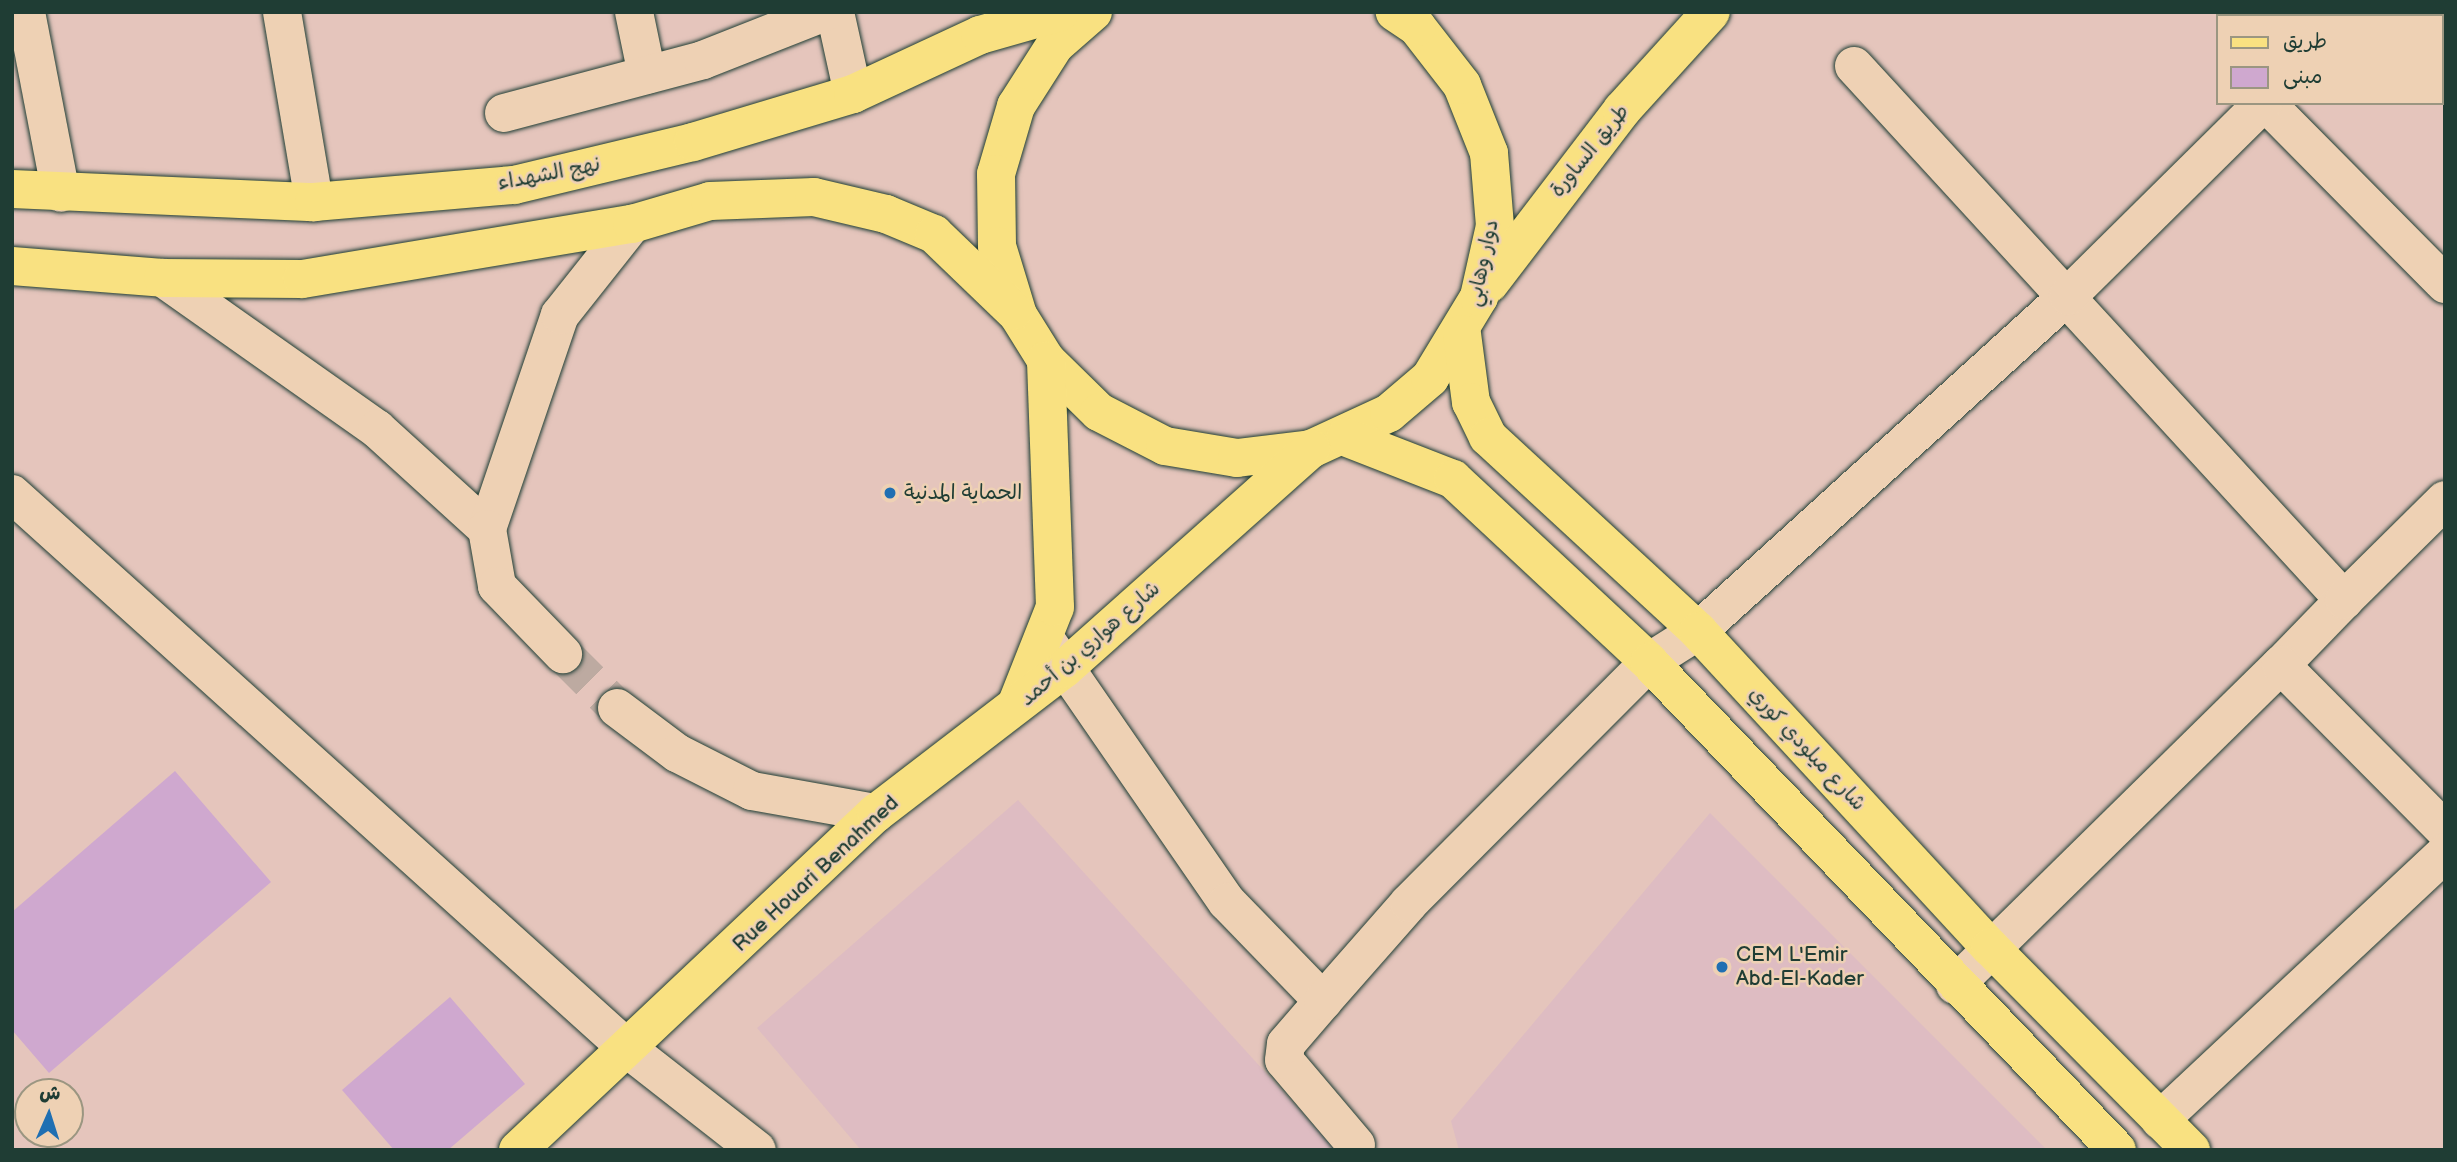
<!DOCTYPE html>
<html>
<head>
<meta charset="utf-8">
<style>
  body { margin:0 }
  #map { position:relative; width:2457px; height:1162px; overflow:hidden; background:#e5c5bc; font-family:"Balsamiq Sans","Playpen Sans Arabic",sans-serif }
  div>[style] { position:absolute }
  .built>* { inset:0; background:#debcc2 }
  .building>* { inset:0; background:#cfa8cf }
  .minor-tunnel>* { height:38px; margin-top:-19px; transform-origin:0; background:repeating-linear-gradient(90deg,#bdaaa1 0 38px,transparent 0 57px) }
  .roads { filter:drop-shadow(0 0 2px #1f3d34) drop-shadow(0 0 2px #1f3d34) }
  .minor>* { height:38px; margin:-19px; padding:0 19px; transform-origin:19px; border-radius:19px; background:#eed1b4 }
  .major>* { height:38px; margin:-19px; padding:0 19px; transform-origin:19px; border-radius:19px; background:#f9e181 }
  .dots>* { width:19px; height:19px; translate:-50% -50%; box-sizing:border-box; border:4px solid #eed1b4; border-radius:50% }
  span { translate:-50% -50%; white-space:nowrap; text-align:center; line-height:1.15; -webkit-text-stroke:5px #eed1b4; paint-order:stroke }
  .street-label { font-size:21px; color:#1f3d34 }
  .poi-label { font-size:21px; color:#1f3d34 }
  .left { translate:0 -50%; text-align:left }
  .frame { position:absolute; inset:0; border:14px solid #1f3d34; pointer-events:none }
  .legend { position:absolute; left:2216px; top:14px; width:228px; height:91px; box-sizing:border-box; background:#eed1b4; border:2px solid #9b9681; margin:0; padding:9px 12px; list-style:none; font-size:21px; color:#1f3d34 }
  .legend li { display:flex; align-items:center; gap:14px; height:35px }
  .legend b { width:35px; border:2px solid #9b9681 }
  .north { position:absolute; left:14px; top:1078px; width:70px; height:70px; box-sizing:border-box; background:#eed1b4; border:2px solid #9b9681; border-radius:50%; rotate:3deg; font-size:19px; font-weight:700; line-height:28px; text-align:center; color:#1f3d34 }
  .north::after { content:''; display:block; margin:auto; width:24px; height:32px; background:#1f6fb2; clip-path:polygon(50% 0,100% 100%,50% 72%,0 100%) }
</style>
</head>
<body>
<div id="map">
  <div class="built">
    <div style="clip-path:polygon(1018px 800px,1334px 1148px,861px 1150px,757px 1028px)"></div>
    <div style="clip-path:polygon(1710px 813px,2047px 1150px,1459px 1150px,1451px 1121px)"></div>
  </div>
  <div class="building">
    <div style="clip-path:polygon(175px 771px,271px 882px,49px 1073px,12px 1030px,12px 912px)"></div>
    <div style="clip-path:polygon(450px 997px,525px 1084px,448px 1150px,394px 1150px,342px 1090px)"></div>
  </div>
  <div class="minor-tunnel">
    <div style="left:563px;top:654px;width:76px;rotate:45deg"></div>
  </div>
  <div class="roads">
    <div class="minor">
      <div style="left:26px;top:12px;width:184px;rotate:79.1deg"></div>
      <div style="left:282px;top:12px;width:193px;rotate:80.4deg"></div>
      <div style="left:634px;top:12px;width:64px;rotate:78.3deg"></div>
      <div style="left:835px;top:12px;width:84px;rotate:77.6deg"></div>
      <div style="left:2346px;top:16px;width:6px;rotate:-45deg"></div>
      <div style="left:1854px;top:66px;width:725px;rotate:47.46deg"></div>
      <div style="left:2344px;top:600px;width:91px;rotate:134.1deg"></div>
      <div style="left:2266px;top:103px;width:255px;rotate:45.3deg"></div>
      <div style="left:504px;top:113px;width:206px;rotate:-14.9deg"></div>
      <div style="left:703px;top:60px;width:131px;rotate:-21.5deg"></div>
      <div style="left:163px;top:278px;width:262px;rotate:35.2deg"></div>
      <div style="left:377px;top:429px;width:149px;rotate:42.3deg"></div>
      <div style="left:487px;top:529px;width:226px;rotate:-71.2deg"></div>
      <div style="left:560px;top:315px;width:116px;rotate:-51.6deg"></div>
      <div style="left:12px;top:494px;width:831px;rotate:42.02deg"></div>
      <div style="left:629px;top:1050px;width:162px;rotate:38deg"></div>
      <div style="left:487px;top:529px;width:58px;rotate:80deg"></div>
      <div style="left:497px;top:586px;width:95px;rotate:45.9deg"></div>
      <div style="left:2344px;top:600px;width:142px;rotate:-44.7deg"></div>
      <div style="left:1046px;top:640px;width:318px;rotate:55.4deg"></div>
      <div style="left:1227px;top:902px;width:138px;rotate:45.9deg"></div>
      <div style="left:617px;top:708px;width:75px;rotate:36.9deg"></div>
      <div style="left:677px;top:753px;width:84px;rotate:26.9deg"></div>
      <div style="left:752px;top:791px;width:126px;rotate:10.1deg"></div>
      <div style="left:1955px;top:985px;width:457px;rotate:-44.5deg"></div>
      <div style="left:2281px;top:665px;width:233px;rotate:45.2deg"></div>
      <div style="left:2160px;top:1120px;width:391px;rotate:-43.1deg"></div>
      <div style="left:1356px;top:1145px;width:111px;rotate:-130.3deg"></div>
      <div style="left:1284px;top:1060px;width:16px;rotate:-83deg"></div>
      <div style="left:1286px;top:1044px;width:57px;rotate:-49.3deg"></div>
      <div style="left:1323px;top:1001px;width:130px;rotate:-48.7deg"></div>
      <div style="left:1409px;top:903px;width:340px;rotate:-45.1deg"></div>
      <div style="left:1649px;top:662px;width:58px;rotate:-32.3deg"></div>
      <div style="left:1698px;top:631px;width:499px;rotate:-42.2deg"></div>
      <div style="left:2068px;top:296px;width:274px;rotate:-44.7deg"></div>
    </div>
    <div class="major">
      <div style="left:1093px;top:12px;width:50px;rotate:139deg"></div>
      <div style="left:1055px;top:45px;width:72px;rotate:122.6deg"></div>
      <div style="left:1016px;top:106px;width:71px;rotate:106.4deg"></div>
      <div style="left:996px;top:174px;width:72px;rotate:89.2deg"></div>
      <div style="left:997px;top:246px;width:72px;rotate:73.1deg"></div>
      <div style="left:1018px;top:315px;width:53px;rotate:58.1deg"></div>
      <div style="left:1046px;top:360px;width:74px;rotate:44.5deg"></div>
      <div style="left:1099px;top:412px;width:74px;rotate:27.3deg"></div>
      <div style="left:1165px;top:446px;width:73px;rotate:9.5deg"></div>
      <div style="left:1237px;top:458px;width:75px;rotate:-6.9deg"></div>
      <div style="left:1311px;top:449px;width:86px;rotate:-24.8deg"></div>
      <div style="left:1389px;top:413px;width:54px;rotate:-40.5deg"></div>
      <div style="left:1430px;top:378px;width:95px;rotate:-58.8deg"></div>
      <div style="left:1479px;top:297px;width:73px;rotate:-77.3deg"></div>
      <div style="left:1495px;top:226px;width:73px;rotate:-94.7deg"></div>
      <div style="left:1489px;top:153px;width:73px;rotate:-111.7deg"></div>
      <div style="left:1462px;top:85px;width:73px;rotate:-127.8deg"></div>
      <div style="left:1417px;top:27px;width:27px;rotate:-146deg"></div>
      <div style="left:12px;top:189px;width:302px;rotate:2.5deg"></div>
      <div style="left:314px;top:202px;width:201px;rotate:-4.9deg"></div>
      <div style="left:514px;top:185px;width:184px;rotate:-13.5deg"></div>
      <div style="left:693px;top:142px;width:167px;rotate:-16.7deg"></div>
      <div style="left:853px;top:94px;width:140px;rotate:-24.9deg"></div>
      <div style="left:980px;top:35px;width:83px;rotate:-16deg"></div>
      <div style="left:12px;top:266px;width:151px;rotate:4.5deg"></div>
      <div style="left:163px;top:278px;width:139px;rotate:0.4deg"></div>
      <div style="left:302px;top:279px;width:335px;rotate:-9.5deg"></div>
      <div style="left:632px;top:224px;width:81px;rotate:-16.4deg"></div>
      <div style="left:710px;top:201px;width:104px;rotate:-2.2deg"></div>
      <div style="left:814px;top:197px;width:74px;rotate:13.3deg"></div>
      <div style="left:886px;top:214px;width:52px;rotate:22.6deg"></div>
      <div style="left:934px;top:234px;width:111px;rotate:43.9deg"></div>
      <div style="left:1489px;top:284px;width:219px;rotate:-52.6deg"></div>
      <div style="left:1622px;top:110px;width:132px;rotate:-47.8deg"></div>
      <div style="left:1462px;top:334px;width:69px;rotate:82.5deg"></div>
      <div style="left:1471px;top:402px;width:39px;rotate:64deg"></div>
      <div style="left:1488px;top:437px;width:286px;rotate:42.7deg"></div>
      <div style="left:1698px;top:631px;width:430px;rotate:47.3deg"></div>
      <div style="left:1990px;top:947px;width:286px;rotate:45.3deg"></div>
      <div style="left:1345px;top:437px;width:116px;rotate:21.3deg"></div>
      <div style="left:1453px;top:479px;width:268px;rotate:43deg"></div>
      <div style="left:1649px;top:662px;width:676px;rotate:46.2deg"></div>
      <div style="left:1017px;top:703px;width:103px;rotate:-68.4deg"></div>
      <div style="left:1055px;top:607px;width:247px;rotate:-92.1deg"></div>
      <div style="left:518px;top:1150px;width:492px;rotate:-43.3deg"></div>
      <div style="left:876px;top:813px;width:237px;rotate:-37.5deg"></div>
      <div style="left:1064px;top:669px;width:331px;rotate:-41.7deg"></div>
    </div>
  </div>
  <div class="dots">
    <div style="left:890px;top:493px;background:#1f6fb2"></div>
    <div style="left:1722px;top:967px;background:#1f6fb2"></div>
  </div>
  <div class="street-label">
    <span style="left:1590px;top:151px;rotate:-51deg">طريق الساورة</span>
    <span style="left:549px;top:174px;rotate:-11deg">نهج الشهداء</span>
    <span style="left:1483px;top:263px;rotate:-78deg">دوار وهابي</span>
    <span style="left:1090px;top:644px;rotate:-41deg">شارع هواري بن أحمد</span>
    <span style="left:1807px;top:749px;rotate:47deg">شارع ميلودي كوري</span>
    <span style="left:816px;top:874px;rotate:-43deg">Rue Houari Benahmed</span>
  </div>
  <div class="poi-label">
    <span class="left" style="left:904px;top:493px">الحماية المدنية</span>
    <span class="left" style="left:1736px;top:967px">CEM L'Emir<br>Abd-El-Kader</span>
  </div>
  <div class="frame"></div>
  <ul class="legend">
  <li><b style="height:9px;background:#f9e181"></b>طريق</li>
  <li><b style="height:19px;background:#cfa8cf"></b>مبنى</li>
  </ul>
  <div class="north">ش</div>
</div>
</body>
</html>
